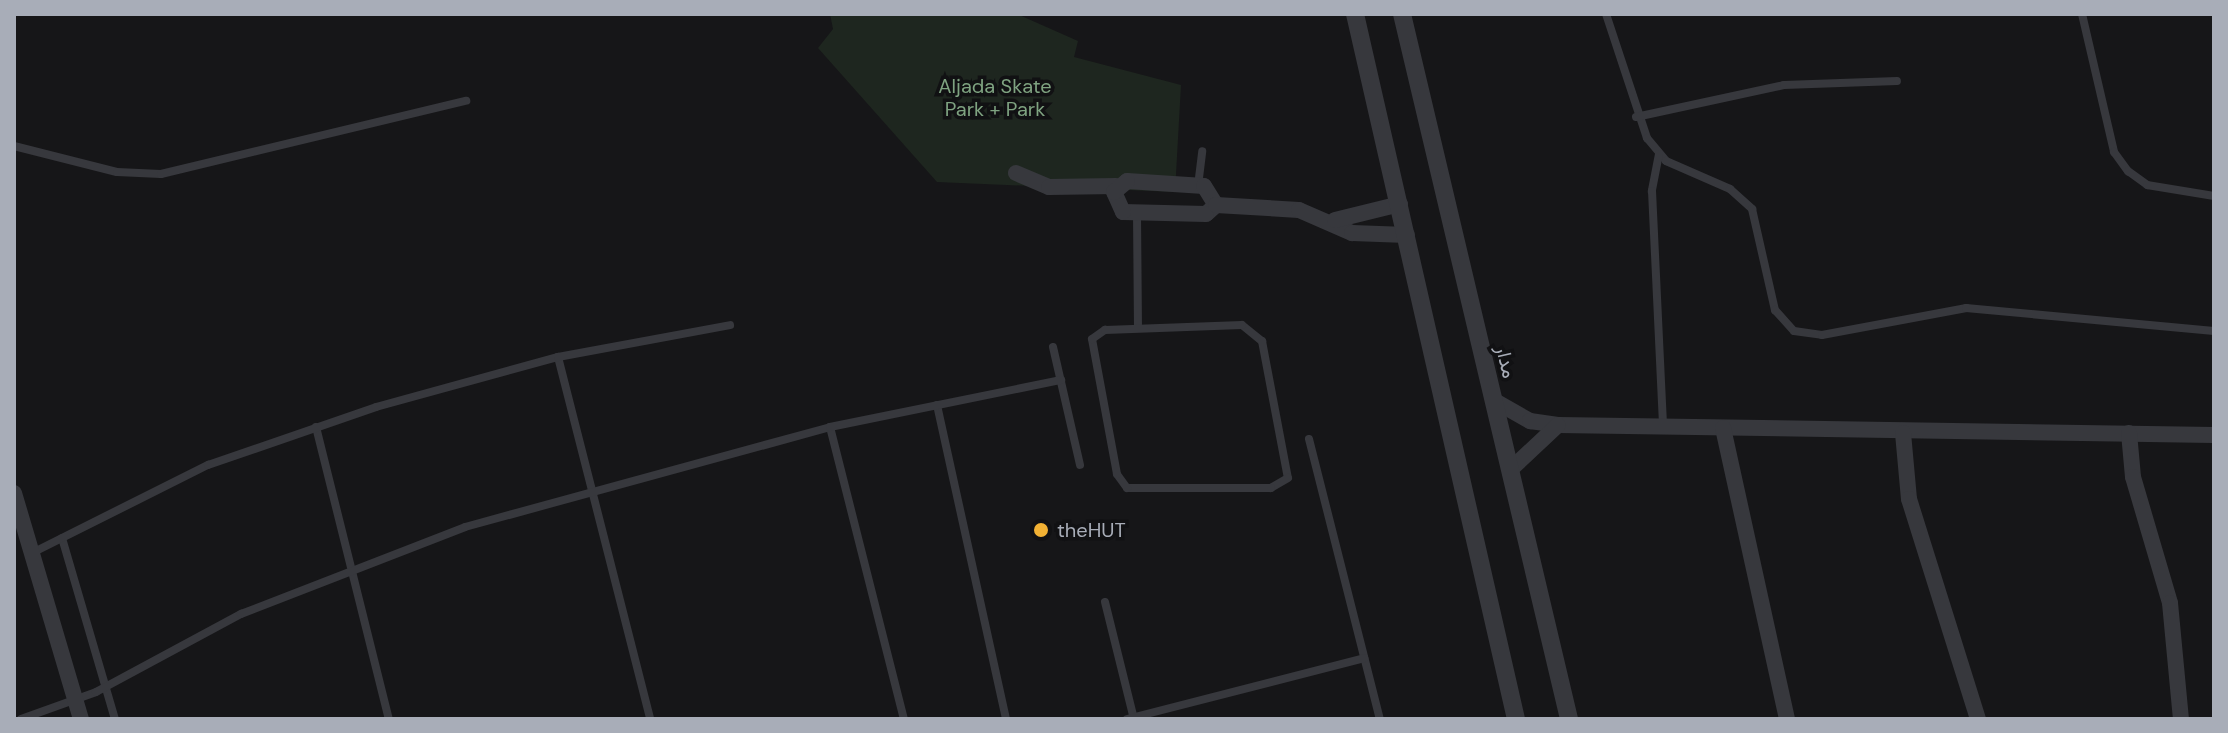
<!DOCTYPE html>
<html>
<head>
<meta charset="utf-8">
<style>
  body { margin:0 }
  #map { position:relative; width:2228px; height:733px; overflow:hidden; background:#161618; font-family:"DM Sans",Vazirmatn,sans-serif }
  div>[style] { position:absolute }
  .green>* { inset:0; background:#1e261f }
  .service>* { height:8px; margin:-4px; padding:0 4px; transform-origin:4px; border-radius:4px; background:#37383d }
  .minor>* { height:16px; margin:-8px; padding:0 8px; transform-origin:8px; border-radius:8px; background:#37383d }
  .tertiary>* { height:18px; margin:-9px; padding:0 9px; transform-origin:9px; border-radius:9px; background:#37383d }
  .dots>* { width:22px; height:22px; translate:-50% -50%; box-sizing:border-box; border:4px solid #111113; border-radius:50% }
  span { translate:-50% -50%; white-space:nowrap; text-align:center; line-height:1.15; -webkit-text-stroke:7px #111113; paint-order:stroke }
  .park-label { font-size:20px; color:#7fa381 }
  .street-label { font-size:20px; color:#a8adb8 }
  .poi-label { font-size:20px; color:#a8adb8 }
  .left { translate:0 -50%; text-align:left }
  .frame { position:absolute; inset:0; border:16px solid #a8adb8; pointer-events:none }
</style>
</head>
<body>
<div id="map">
  <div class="green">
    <div style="clip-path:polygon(830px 14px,1017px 14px,1078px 41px,1074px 57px,1181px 85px,1175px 192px,937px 182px,818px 48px,833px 29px)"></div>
  </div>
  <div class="service">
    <div style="left:1606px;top:14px;width:131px;rotate:71.7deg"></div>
    <div style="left:1647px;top:138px;width:30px;rotate:50deg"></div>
    <div style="left:1666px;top:161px;width:70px;rotate:23.6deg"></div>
    <div style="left:1730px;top:189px;width:30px;rotate:42deg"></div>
    <div style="left:1752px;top:209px;width:104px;rotate:77.2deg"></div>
    <div style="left:1775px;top:310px;width:28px;rotate:48deg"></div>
    <div style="left:1794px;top:331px;width:28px;rotate:8deg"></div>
    <div style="left:1822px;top:335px;width:147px;rotate:-10.6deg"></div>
    <div style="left:1966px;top:308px;width:249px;rotate:5.3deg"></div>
    <div style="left:2082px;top:14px;width:142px;rotate:76.9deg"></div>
    <div style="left:2114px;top:152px;width:24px;rotate:54deg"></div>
    <div style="left:2128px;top:171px;width:24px;rotate:36deg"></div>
    <div style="left:2147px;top:185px;width:68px;rotate:9.3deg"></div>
    <div style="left:1636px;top:117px;width:151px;rotate:-12.2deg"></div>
    <div style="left:1784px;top:85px;width:113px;rotate:-2deg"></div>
    <div style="left:14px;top:146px;width:106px;rotate:14.2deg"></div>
    <div style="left:117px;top:172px;width:44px;rotate:2.6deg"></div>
    <div style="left:161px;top:174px;width:314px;rotate:-13.5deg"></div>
    <div style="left:1659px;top:154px;width:38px;rotate:101deg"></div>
    <div style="left:1652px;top:191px;width:235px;rotate:87.3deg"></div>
    <div style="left:1198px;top:186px;width:35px;rotate:-83deg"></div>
    <div style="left:1137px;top:214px;width:114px;rotate:89.5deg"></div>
    <div style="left:1242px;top:325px;width:26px;rotate:39deg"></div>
    <div style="left:1262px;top:341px;width:139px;rotate:79.3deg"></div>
    <div style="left:1288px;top:478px;width:20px;rotate:150deg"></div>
    <div style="left:1271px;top:488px;width:144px;rotate:180deg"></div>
    <div style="left:1127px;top:488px;width:17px;rotate:-126deg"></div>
    <div style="left:1117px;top:474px;width:137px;rotate:-100.5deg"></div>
    <div style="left:1092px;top:339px;width:16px;rotate:-35deg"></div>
    <div style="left:1105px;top:330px;width:137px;rotate:-2.1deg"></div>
    <div style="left:1053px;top:347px;width:121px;rotate:77.1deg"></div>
    <div style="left:558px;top:357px;width:374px;rotate:75.7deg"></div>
    <div style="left:937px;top:405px;width:321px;rotate:77.6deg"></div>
    <div style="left:316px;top:427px;width:301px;rotate:76deg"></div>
    <div style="left:830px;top:427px;width:301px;rotate:75.8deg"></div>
    <div style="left:1309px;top:439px;width:289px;rotate:75.8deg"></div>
    <div style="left:62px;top:538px;width:189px;rotate:73.7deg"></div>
    <div style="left:32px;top:553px;width:197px;rotate:-26.6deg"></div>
    <div style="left:208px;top:465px;width:178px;rotate:-19deg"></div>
    <div style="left:376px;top:407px;width:189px;rotate:-15.4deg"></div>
    <div style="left:558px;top:357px;width:175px;rotate:-10.5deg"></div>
    <div style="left:1105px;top:602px;width:121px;rotate:76.1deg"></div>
    <div style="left:21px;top:719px;width:80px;rotate:-19.8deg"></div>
    <div style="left:96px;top:692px;width:165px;rotate:-28.3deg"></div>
    <div style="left:241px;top:614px;width:240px;rotate:-21.2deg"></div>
    <div style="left:465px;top:527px;width:378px;rotate:-15.3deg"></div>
    <div style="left:830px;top:427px;width:236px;rotate:-11.5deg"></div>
    <div style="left:1127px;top:719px;width:245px;rotate:-14.4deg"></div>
  </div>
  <div class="minor">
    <div style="left:1016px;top:173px;width:36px;rotate:23deg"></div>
    <div style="left:1049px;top:187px;width:67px;rotate:-0.9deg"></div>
    <div style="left:1127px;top:181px;width:77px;rotate:3.7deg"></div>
    <div style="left:1204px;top:186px;width:22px;rotate:58deg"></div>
    <div style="left:1216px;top:205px;width:13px;rotate:138deg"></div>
    <div style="left:1206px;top:214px;width:83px;rotate:-178.6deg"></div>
    <div style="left:1123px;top:212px;width:22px;rotate:-114deg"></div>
    <div style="left:1114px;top:192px;width:17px;rotate:-40deg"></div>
    <div style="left:1216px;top:205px;width:83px;rotate:3.4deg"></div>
    <div style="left:1299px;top:210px;width:58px;rotate:23.5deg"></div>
    <div style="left:1352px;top:233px;width:55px;rotate:2.1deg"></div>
    <div style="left:1335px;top:220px;width:67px;rotate:-13.8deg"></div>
    <div style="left:1493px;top:400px;width:43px;rotate:29.6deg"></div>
    <div style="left:1530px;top:421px;width:28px;rotate:8deg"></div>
    <div style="left:1558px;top:425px;width:656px;rotate:0.87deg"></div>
    <div style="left:1723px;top:428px;width:298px;rotate:77.6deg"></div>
    <div style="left:1903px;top:433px;width:66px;rotate:84.8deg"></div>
    <div style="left:1909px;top:499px;width:231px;rotate:72.6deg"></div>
    <div style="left:2129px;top:433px;width:44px;rotate:84.8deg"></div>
    <div style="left:2133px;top:477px;width:131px;rotate:73.6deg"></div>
    <div style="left:2170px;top:603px;width:117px;rotate:84.6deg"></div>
    <div style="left:1511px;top:469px;width:64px;rotate:-43.1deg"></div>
    <div style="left:14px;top:493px;width:236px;rotate:73.5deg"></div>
  </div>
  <div class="tertiary">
    <div style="left:1355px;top:14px;width:723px;rotate:77.14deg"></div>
    <div style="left:1402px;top:14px;width:725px;rotate:76.67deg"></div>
  </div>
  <div class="dots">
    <div style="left:1041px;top:530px;background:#f2b134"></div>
  </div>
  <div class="park-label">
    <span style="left:995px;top:98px">Aljada Skate<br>Park + Park</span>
  </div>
  <div class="street-label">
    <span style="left:1506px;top:362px;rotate:77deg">مدار</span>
  </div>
  <div class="poi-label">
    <span class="left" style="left:1057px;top:530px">theHUT</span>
  </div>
  <div class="frame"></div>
</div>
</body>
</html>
